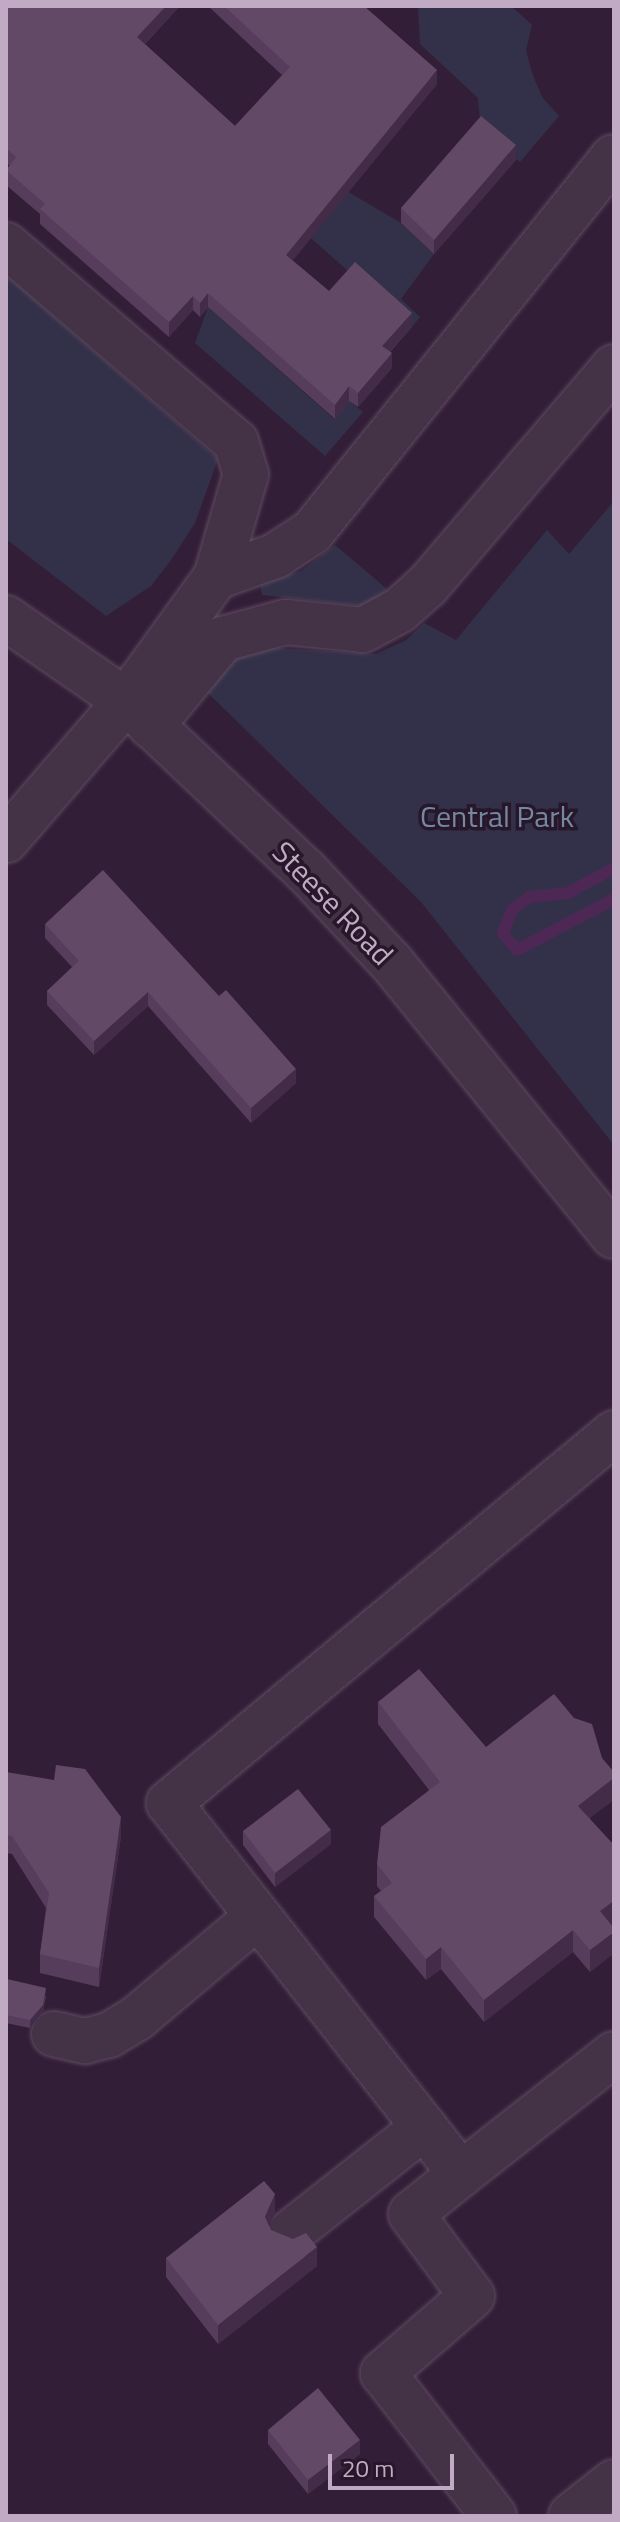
<!DOCTYPE html>
<html>
<head>
<meta charset="utf-8">
<style>
  body { margin:0 }
  #map { position:relative; width:620px; height:2522px; overflow:hidden; background:#331e37; font-family:"Titillium Web",sans-serif }
  div>[style] { position:absolute }
  .green>* { inset:0; background:#333149 }
  .stream>* { height:12px; margin:-6px; padding:0 6px; transform-origin:6px; border-radius:6px; background:#4d2854 }
  .roads { filter:drop-shadow(0 0 2px #5f4c62) drop-shadow(0 0 2px #5f4c62) }
  .minor>* { height:44px; margin:-22px; padding:0 22px; transform-origin:22px; border-radius:22px; background:#443247 }
  .wall>* { inset:0; background:#563d5b }
  .shaded-wall>* { inset:0; background:#432c48 }
  .building>* { inset:0; background:#624966 }
  span { translate:-50% -50%; white-space:nowrap; text-align:center; line-height:1.15; -webkit-text-stroke:7px #28172b; paint-order:stroke }
  .park-label { font-size:30px; color:#7389a0 }
  .street-label { font-size:30px; color:#c1abc4 }
  .frame { position:absolute; inset:0; border:8px solid #c1abc4; pointer-events:none }
  .scale { position:absolute; left:328px; top:2454px; width:126px; height:36px; box-sizing:border-box; border:4px solid #c1abc4; border-top:0; padding-left:10px; font-size:24px; line-height:28px; white-space:nowrap; color:#c1abc4; -webkit-text-stroke:6px #28172b; paint-order:stroke }
</style>
</head>
<body>
<div id="map">
  <div class="green">
    <div style="clip-path:polygon(418px 6px,511px 6px,532px 25px,526px 50px,532px 73px,542px 97px,559px 116px,520px 162px,481px 130px,478px 98px,420px 44px)"></div>
    <div style="clip-path:polygon(340px 187px,401px 223px,434px 254px,401px 299px,420px 317px,412px 327px,305px 233px)"></div>
    <div style="clip-path:polygon(6px 275px,218px 459px,195px 523px,171px 560px,151px 586px,106px 616px,6px 539px)"></div>
    <div style="clip-path:polygon(208px 307px,334px 419px,349px 401px,363px 412px,325px 456px,195px 343px)"></div>
    <div style="clip-path:polygon(614px 501px,614px 1145px,421px 902px,206px 691px,224px 658px,248px 646px,376px 654px,406px 640px,424px 623px,456px 640px,547px 530px,569px 554px)"></div>
    <div style="clip-path:polygon(335px 545px,387px 589px,371px 607px,262px 595px,260px 583px,301px 571px)"></div>
  </div>
  <div class="stream">
    <div style="left:614px;top:868px;width:52px;rotate:151.5deg"></div>
    <div style="left:568px;top:893px;width:39px;rotate:174deg"></div>
    <div style="left:529px;top:897px;width:21px;rotate:143deg"></div>
    <div style="left:512px;top:910px;width:25px;rotate:111deg"></div>
    <div style="left:503px;top:933px;width:22px;rotate:51deg"></div>
    <div style="left:517px;top:950px;width:110px;rotate:-27.7deg"></div>
  </div>
  <div class="roads">
    <div class="minor">
      <div style="left:6px;top:245px;width:303px;rotate:40.6deg"></div>
      <div style="left:236px;top:442px;width:34px;rotate:73deg"></div>
      <div style="left:246px;top:474px;width:107px;rotate:106.2deg"></div>
      <div style="left:216px;top:577px;width:153px;rotate:126deg"></div>
      <div style="left:126px;top:701px;width:184px;rotate:130.8deg"></div>
      <div style="left:216px;top:577px;width:63px;rotate:-19.6deg"></div>
      <div style="left:275px;top:556px;width:44px;rotate:-33deg"></div>
      <div style="left:312px;top:532px;width:481px;rotate:-51.2deg"></div>
      <div style="left:6px;top:618px;width:146px;rotate:34.7deg"></div>
      <div style="left:126px;top:701px;width:248px;rotate:43.4deg"></div>
      <div style="left:306px;top:871px;width:125px;rotate:47deg"></div>
      <div style="left:391px;top:962px;width:353px;rotate:50.9deg"></div>
      <div style="left:151px;top:726px;width:113px;rotate:-50.4deg"></div>
      <div style="left:223px;top:639px;width:65px;rotate:-15.1deg"></div>
      <div style="left:286px;top:622px;width:77px;rotate:5.9deg"></div>
      <div style="left:363px;top:630px;width:42px;rotate:-28.4deg"></div>
      <div style="left:400px;top:610px;width:36px;rotate:-42deg"></div>
      <div style="left:427px;top:586px;width:288px;rotate:-49.5deg"></div>
      <div style="left:614px;top:1433px;width:579px;rotate:140.26deg"></div>
      <div style="left:169px;top:1803px;width:472px;rotate:51.8deg"></div>
      <div style="left:461px;top:2174px;width:194px;rotate:-38.1deg"></div>
      <div style="left:54px;top:2034px;width:32px;rotate:13deg"></div>
      <div style="left:85px;top:2041px;width:25px;rotate:-14deg"></div>
      <div style="left:109px;top:2035px;width:33px;rotate:-31deg"></div>
      <div style="left:137px;top:2018px;width:158px;rotate:-40.1deg"></div>
      <div style="left:461px;top:2174px;width:64px;rotate:141.3deg"></div>
      <div style="left:411px;top:2214px;width:102px;rotate:53.4deg"></div>
      <div style="left:472px;top:2296px;width:118px;rotate:139.1deg"></div>
      <div style="left:383px;top:2373px;width:181px;rotate:52.2deg"></div>
      <div style="left:290px;top:2233px;width:171px;rotate:-38.3deg"></div>
      <div style="left:571px;top:2516px;width:55px;rotate:-38.3deg"></div>
    </div>
  </div>
  <div class="wall">
    <div style="clip-path:polygon(6px 6px,180px 6px,145px 44px,235px 126px,282px 75px,208px 6px,364px 6px,437px 84px,292px 260px,329px 291px,412px 327px,390px 352px,392px 368px,358px 407px,349px 401px,335px 419px,208px 307px,200px 317px,193px 310px,169px 337px,40px 224px,40px 214px,6px 185px,6px 170px,10px 166px,6px 162px)"></div>
    <div style="clip-path:polygon(516px 160px,434px 254px,401px 223px,401px 208px)"></div>
    <div style="clip-path:polygon(45px 924px,296px 1083px,251px 1123px,148px 1006px,94px 1055px,47px 1005px,47px 991px,72px 967px,45px 938px)"></div>
    <div style="clip-path:polygon(378px 1702px,486px 1747px,590px 1818px,611px 1925px,614px 1928px,614px 1953px,590px 1972px,573px 1952px,484px 2022px,441px 1969px,426px 1980px,374px 1917px,374px 1896px,381px 1891px,377px 1886px,377px 1864px,429px 1790px,378px 1724px)"></div>
    <div style="clip-path:polygon(6px 1772px,121px 1836px,99px 1987px,40px 1973px,40px 1954px,46px 1908px,12px 1854px,6px 1853px)"></div>
    <div style="clip-path:polygon(243px 1831px,331px 1844px,275px 1887px,243px 1845px)"></div>
    <div style="clip-path:polygon(6px 1985px,46px 1996px,43px 2012px,30px 2028px,6px 2023px)"></div>
    <div style="clip-path:polygon(275px 2213px,269px 2226px,271px 2230px,317px 2266px,218px 2344px,166px 2277px,166px 2258px)"></div>
    <div style="clip-path:polygon(268px 2430px,360px 2454px,308px 2494px,268px 2444px)"></div>
  </div>
  <div class="shaded-wall">
    <div style="clip-path:polygon(166px 6px,180px 6px,137px 52px,137px 37px)"></div>
    <div style="clip-path:polygon(437px 70px,437px 84px,286px 269px,286px 255px)"></div>
    <div style="clip-path:polygon(516px 145px,516px 160px,434px 254px,434px 240px)"></div>
    <div style="clip-path:polygon(208px 293px,208px 307px,200px 317px,200px 303px)"></div>
    <div style="clip-path:polygon(193px 296px,193px 310px,169px 337px,169px 322px)"></div>
    <div style="clip-path:polygon(412px 313px,412px 327px,382px 360px,382px 346px)"></div>
    <div style="clip-path:polygon(392px 353px,392px 368px,358px 407px,358px 393px)"></div>
    <div style="clip-path:polygon(349px 386px,349px 401px,335px 419px,335px 405px)"></div>
    <div style="clip-path:polygon(148px 992px,148px 1006px,94px 1055px,94px 1041px)"></div>
    <div style="clip-path:polygon(296px 1069px,296px 1083px,251px 1123px,251px 1108px)"></div>
    <div style="clip-path:polygon(614px 1778px,614px 1800px,578px 1827px,578px 1806px)"></div>
    <div style="clip-path:polygon(121px 1817px,121px 1836px,99px 1987px,99px 1968px)"></div>
    <div style="clip-path:polygon(331px 1830px,331px 1844px,275px 1887px,275px 1873px)"></div>
    <div style="clip-path:polygon(614px 1901px,614px 1923px,600px 1933px,600px 1911px)"></div>
    <div style="clip-path:polygon(573px 1930px,573px 1952px,484px 2022px,484px 2000px)"></div>
    <div style="clip-path:polygon(614px 1932px,614px 1953px,590px 1972px,590px 1950px)"></div>
    <div style="clip-path:polygon(441px 1947px,441px 1969px,426px 1980px,426px 1959px)"></div>
    <div style="clip-path:polygon(46px 1988px,43px 2012px,30px 2028px,30px 2020px)"></div>
    <div style="clip-path:polygon(275px 2194px,275px 2213px,265px 2236px,265px 2217px)"></div>
    <div style="clip-path:polygon(317px 2247px,317px 2266px,218px 2344px,218px 2325px)"></div>
    <div style="clip-path:polygon(360px 2440px,360px 2454px,308px 2494px,308px 2480px)"></div>
  </div>
  <div class="building">
    <div style="clip-path:polygon(6px 6px,166px 6px,137px 37px,235px 126px,290px 67px,224px 6px,364px 6px,437px 70px,286px 255px,329px 291px,355px 262px,412px 313px,382px 346px,392px 353px,358px 393px,349px 386px,335px 405px,208px 293px,200px 303px,193px 296px,169px 322px,40px 209px,45px 204px,6px 170px,16px 157px,6px 148px)"></div>
    <div style="clip-path:polygon(481px 116px,516px 145px,434px 240px,401px 208px)"></div>
    <div style="clip-path:polygon(103px 870px,219px 996px,226px 990px,296px 1069px,251px 1108px,148px 992px,94px 1041px,47px 991px,79px 961px,45px 924px)"></div>
    <div style="clip-path:polygon(419px 1669px,486px 1747px,554px 1694px,574px 1718px,592px 1724px,602px 1758px,614px 1772px,614px 1778px,578px 1806px,614px 1845px,614px 1901px,600px 1911px,614px 1928px,614px 1932px,590px 1950px,573px 1930px,484px 2000px,441px 1947px,426px 1959px,374px 1896px,392px 1883px,377px 1864px,381px 1827px,440px 1782px,378px 1702px)"></div>
    <div style="clip-path:polygon(56px 1765px,85px 1769px,121px 1817px,99px 1968px,40px 1954px,49px 1893px,12px 1836px,6px 1835px,6px 1772px,54px 1780px)"></div>
    <div style="clip-path:polygon(298px 1789px,331px 1830px,275px 1873px,243px 1831px)"></div>
    <div style="clip-path:polygon(7px 1979px,46px 1988px,43px 2005px,30px 2020px,6px 2015px,6px 1985px)"></div>
    <div style="clip-path:polygon(264px 2181px,275px 2194px,265px 2217px,271px 2230px,293px 2239px,306px 2233px,317px 2247px,218px 2325px,166px 2258px)"></div>
    <div style="clip-path:polygon(318px 2388px,360px 2440px,308px 2480px,268px 2430px)"></div>
  </div>
  <div class="park-label">
    <span style="left:497px;top:816px">Central Park</span>
  </div>
  <div class="street-label">
    <span style="left:333px;top:903px;rotate:46deg">Steese Road</span>
  </div>
  <div class="frame"></div>
  <div class="scale">20 m</div>
</div>
</body>
</html>
